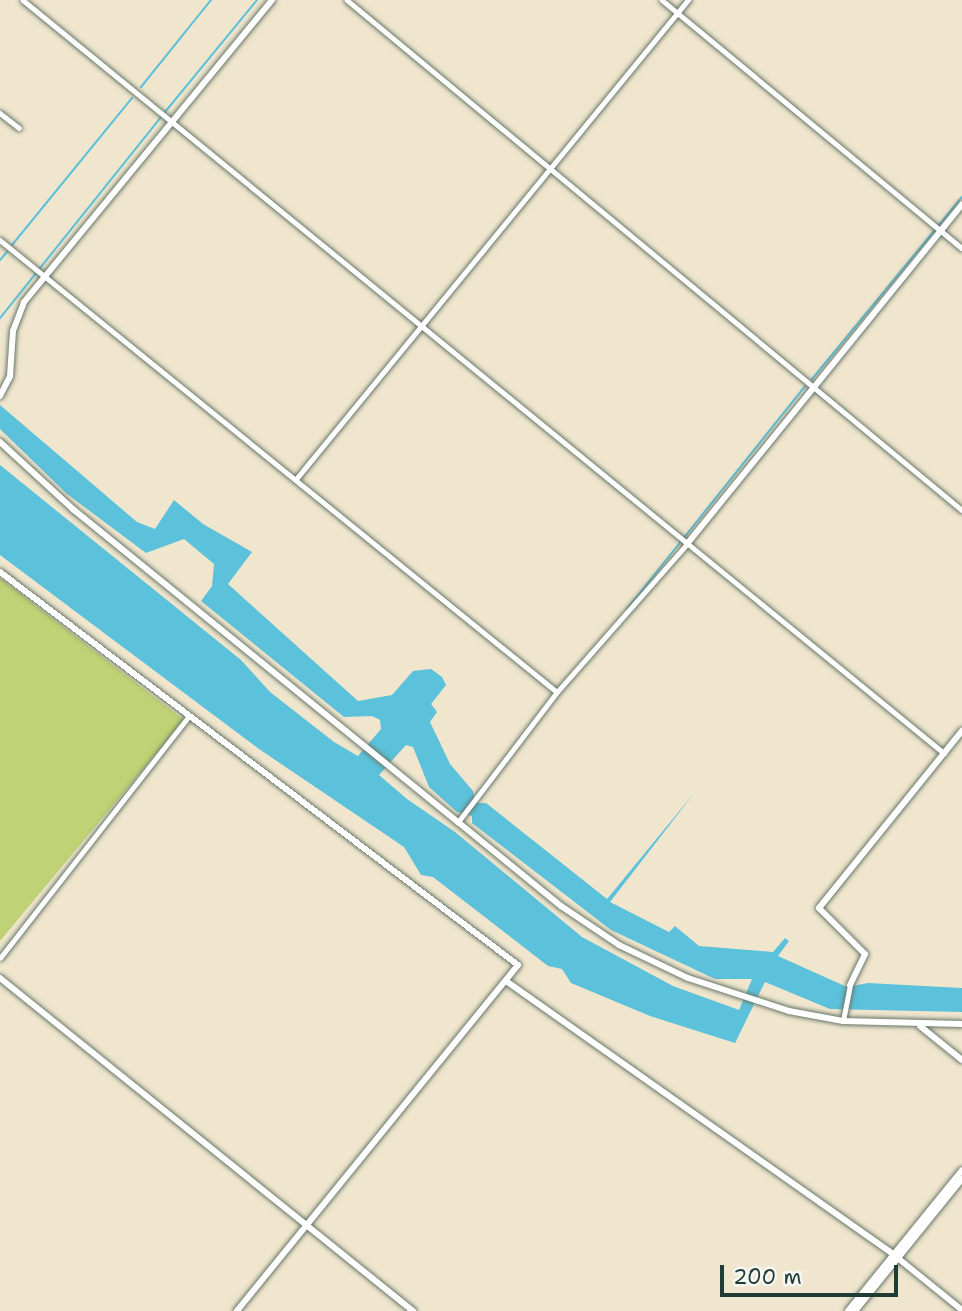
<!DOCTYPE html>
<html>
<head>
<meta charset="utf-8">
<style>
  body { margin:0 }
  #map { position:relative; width:962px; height:1311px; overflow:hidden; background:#f0e6ce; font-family:"Shantell Sans",sans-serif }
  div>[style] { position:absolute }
  .green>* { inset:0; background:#bfd275 }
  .water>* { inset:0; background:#5cc1da }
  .stream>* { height:2px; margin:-1px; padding:0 1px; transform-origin:1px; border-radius:1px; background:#5cc1da }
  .roads { filter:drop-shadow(0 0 2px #68786a) drop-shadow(0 0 2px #68786a) }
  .minor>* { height:4.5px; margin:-2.25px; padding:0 2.25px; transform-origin:2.25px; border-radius:2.25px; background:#fff }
  .tertiary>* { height:6px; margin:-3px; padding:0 3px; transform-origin:3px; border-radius:3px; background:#fff }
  span { translate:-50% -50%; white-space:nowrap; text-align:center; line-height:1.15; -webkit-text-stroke:7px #f6f6f2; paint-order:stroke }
  .scale { position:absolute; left:720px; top:1265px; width:178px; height:32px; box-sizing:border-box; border:4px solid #1f3d34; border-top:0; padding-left:9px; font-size:21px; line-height:24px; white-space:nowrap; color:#1f3d34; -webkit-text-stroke:5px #f6f6f2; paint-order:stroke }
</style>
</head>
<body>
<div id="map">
  <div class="green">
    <div style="clip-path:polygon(0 578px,184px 720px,0 941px)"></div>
  </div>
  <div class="water">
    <div style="clip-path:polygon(evenodd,0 405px,137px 522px,155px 529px,174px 500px,203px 524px,252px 552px,228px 584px,358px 701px,392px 695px,413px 671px,431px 669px,442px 677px,446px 685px,431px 704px,437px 712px,430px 722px,450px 764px,473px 791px,476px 803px,486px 803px,607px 899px,695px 792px,610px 902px,669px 932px,675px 926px,699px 946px,773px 952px,785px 938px,789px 941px,778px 956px,847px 987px,868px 983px,962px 988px,962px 1012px,830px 1009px,765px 982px,735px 1043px,650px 1016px,571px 983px,562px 969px,548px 966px,433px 877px,421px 875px,404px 847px,259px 749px,0 555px,0 465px,241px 660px,270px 692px,334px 742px,358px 756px,381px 729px,380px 720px,372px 716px,344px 717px,201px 601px,212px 586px,214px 564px,184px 539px,146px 553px,67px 494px,0 429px,0 405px,406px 745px,413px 747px,429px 787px,457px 812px,472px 816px,472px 823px,611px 930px,715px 979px,752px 979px,739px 1010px,673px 986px,582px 937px,455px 832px,407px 799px,379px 775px,406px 745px)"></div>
  </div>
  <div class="stream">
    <div style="left:141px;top:87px;width:112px;rotate:-51.2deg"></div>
    <div style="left:165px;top:112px;width:145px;rotate:-50.6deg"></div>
    <div style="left:939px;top:225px;width:36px;rotate:-51deg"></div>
    <div style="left:12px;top:245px;width:190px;rotate:-50.8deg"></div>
    <div style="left:0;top:260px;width:11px;rotate:-49deg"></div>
    <div style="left:0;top:318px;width:259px;rotate:-51.3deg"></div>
    <div style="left:812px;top:379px;width:192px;rotate:-50.5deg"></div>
    <div style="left:627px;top:609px;width:285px;rotate:-51.4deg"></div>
  </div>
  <div class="roads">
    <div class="minor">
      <div style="left:23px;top:0;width:1190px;rotate:39.27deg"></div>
      <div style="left:347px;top:0;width:799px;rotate:39.67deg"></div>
      <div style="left:662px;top:0;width:389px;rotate:39.6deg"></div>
      <div style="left:0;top:113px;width:24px;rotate:38deg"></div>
      <div style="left:0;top:240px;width:717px;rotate:39.06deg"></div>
      <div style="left:297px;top:478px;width:618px;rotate:-50.72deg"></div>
      <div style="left:458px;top:822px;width:163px;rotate:-52.7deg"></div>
      <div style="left:557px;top:692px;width:197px;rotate:-48.7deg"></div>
      <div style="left:0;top:958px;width:307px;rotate:-52deg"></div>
      <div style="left:843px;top:1021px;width:37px;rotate:-79deg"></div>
    </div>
    <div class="tertiary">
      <div style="left:0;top:396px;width:22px;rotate:-63deg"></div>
      <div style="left:10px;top:376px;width:45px;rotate:-86.2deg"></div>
      <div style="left:13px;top:331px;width:31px;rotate:-69deg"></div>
      <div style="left:24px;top:302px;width:391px;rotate:-50.6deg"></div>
      <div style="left:0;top:442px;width:100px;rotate:42.6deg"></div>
      <div style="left:74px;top:510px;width:495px;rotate:39.1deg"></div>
      <div style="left:458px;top:822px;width:133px;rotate:39.2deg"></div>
      <div style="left:561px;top:906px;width:70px;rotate:33.9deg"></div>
      <div style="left:619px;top:945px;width:76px;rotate:25.6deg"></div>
      <div style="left:688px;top:978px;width:106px;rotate:18.1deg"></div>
      <div style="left:789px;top:1011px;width:55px;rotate:10.5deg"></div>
      <div style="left:843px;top:1021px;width:119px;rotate:1.4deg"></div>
      <div style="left:687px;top:544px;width:437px;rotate:-51deg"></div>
      <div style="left:0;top:572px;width:650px;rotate:37.19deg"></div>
      <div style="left:518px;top:965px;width:446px;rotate:129.1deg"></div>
      <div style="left:0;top:978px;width:531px;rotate:38.88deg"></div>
      <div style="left:506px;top:981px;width:475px;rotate:35.2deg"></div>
      <div style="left:894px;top:1255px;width:87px;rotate:39deg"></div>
      <div style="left:850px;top:985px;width:34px;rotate:-64deg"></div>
      <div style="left:865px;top:954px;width:65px;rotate:-135deg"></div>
      <div style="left:819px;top:908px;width:228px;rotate:-51.1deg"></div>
      <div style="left:920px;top:1026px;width:54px;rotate:39deg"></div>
      <div style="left:848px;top:1311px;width:181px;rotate:-51deg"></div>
      <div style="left:855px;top:1311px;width:170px;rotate:-51deg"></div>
    </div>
  </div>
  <div class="scale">200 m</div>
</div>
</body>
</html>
